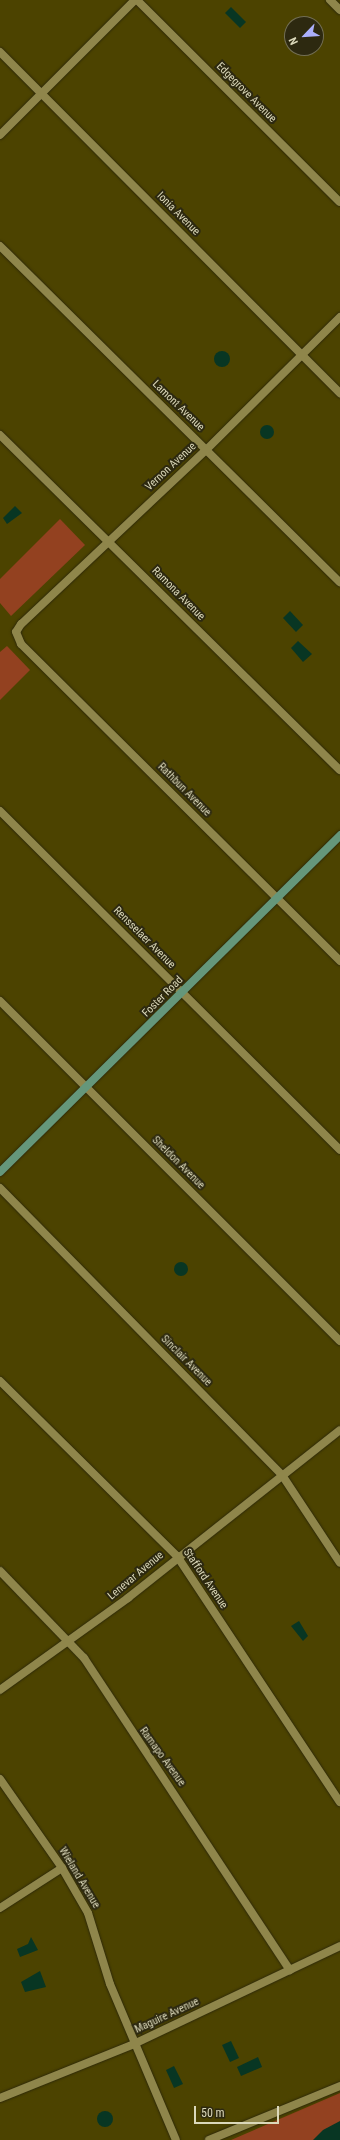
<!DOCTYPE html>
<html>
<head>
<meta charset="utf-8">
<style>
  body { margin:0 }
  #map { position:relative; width:340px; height:2140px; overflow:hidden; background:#4c4300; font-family:"Roboto Condensed",sans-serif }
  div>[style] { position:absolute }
  .green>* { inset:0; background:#934120 }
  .water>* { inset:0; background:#083623 }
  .round { border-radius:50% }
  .roads { filter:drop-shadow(0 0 1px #2e2909) drop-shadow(0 0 1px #2e2909) }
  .street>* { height:8px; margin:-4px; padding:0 4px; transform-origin:4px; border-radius:4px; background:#8f864b }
  .secondary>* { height:8px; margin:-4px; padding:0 4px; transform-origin:4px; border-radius:4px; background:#65977b }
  span { translate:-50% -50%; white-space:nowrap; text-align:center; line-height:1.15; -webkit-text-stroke:4px #2d2910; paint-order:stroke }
  .street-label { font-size:11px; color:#dbd8ba }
  .north { position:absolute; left:284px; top:16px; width:40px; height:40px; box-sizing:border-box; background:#2d2910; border:1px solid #736f54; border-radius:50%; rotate:245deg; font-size:11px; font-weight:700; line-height:16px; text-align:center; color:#dbd8ba }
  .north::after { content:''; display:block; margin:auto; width:14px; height:18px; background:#abaffb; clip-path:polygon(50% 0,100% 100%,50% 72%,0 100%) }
  .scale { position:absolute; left:194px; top:2106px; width:85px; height:18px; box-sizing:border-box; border:2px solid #dbd8ba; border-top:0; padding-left:5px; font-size:12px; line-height:14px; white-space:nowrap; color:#dbd8ba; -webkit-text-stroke:3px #2d2910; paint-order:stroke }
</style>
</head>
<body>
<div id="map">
  <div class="green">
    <div style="clip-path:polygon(60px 519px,85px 545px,11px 616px,0 603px,0 579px)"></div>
    <div style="clip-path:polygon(7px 646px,30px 670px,0 700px,0 652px)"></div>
    <div style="clip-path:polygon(340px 2093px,340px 2140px,231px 2140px)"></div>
  </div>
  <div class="water">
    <div style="clip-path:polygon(231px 7px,246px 22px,240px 28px,225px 13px)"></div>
    <div class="round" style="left:214px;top:351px;width:16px;height:16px"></div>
    <div class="round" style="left:260px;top:425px;width:14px;height:14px"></div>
    <div style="clip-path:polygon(15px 506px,22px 513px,7px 524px,3px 518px)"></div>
    <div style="clip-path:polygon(290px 611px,303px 625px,296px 632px,283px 618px)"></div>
    <div style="clip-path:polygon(298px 641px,312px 654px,303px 662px,291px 648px)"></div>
    <div class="round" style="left:174px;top:1262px;width:14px;height:14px"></div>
    <div style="clip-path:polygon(299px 1621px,308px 1636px,303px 1641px,291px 1626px)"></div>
    <div style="clip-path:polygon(31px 1937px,38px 1950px,20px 1957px,17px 1949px,28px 1944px)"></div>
    <div style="clip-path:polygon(40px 1971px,46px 1987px,25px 1992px,21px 1982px)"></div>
    <div style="clip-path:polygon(231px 2041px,239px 2058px,230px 2062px,222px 2045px)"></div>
    <div style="clip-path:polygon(258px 2057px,262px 2067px,241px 2076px,237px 2067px)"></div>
    <div style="clip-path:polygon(174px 2066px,183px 2084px,174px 2088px,166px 2070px)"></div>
    <div class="round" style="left:97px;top:2111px;width:16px;height:16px"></div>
    <div style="clip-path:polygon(340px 2121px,340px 2140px,313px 2140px,323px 2130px)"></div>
  </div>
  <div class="roads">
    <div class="street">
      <div style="left:137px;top:0;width:286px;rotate:44.9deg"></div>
      <div style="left:330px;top:0;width:14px;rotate:45deg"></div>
      <div style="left:0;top:52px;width:482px;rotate:45.1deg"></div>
      <div style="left:0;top:135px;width:191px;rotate:-45deg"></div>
      <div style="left:0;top:246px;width:478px;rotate:44.7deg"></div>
      <div style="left:340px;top:317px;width:187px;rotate:135.2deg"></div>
      <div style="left:207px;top:449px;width:255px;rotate:136.7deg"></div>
      <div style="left:21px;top:624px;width:9px;rotate:122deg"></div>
      <div style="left:16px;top:632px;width:13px;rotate:67deg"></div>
      <div style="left:21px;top:644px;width:450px;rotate:44.8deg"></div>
      <div style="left:0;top:435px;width:477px;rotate:44.6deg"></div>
      <div style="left:0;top:811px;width:480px;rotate:44.9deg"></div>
      <div style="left:0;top:1001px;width:481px;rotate:45deg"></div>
      <div style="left:0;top:1188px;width:402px;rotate:45.5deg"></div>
      <div style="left:282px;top:1475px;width:105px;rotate:56.6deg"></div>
      <div style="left:0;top:1381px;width:249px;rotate:44.7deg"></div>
      <div style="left:177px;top:1556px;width:295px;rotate:56.5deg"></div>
      <div style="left:0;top:1571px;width:121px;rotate:46deg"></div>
      <div style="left:84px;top:1658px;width:374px;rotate:56.6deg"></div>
      <div style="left:0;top:1690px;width:158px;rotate:-35.7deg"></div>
      <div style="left:128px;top:1598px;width:270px;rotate:-38.4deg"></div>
      <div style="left:0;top:1779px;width:108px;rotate:55.1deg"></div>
      <div style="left:62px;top:1868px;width:52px;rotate:60deg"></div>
      <div style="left:88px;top:1913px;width:74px;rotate:72.8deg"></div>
      <div style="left:110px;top:1984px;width:169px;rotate:67.1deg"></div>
      <div style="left:0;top:1908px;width:74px;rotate:-32.8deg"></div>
      <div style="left:0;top:2098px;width:144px;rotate:-21.9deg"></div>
      <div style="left:134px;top:2044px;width:228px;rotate:-25.4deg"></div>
      <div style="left:209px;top:2140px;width:142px;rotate:-22.4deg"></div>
    </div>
    <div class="secondary">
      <div style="left:0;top:1172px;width:479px;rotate:-44.7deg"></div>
    </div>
  </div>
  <div class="street-label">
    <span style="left:246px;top:93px;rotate:45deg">Edgegrove Avenue</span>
    <span style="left:178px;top:214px;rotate:45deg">Ionia Avenue</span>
    <span style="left:178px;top:406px;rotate:44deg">Lamont Avenue</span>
    <span style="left:171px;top:467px;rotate:-43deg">Vernon Avenue</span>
    <span style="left:178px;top:594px;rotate:45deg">Ramona Avenue</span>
    <span style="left:184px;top:790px;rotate:45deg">Rathbun Avenue</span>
    <span style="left:144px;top:938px;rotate:45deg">Rensselaer Avenue</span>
    <span style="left:163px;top:997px;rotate:-45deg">Foster Road</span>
    <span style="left:178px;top:1163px;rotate:45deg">Sheldon Avenue</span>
    <span style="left:186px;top:1361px;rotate:45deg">Sinclair Avenue</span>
    <span style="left:136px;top:1576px;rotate:-40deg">Lenevar Avenue</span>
    <span style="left:205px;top:1579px;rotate:56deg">Stafford Avenue</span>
    <span style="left:162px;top:1757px;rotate:54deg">Ramapo Avenue</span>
    <span style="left:79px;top:1878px;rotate:59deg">Wieland Avenue</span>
    <span style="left:167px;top:2016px;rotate:-25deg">Maguire Avenue</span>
  </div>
  <div class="north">N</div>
  <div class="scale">50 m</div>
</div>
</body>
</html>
